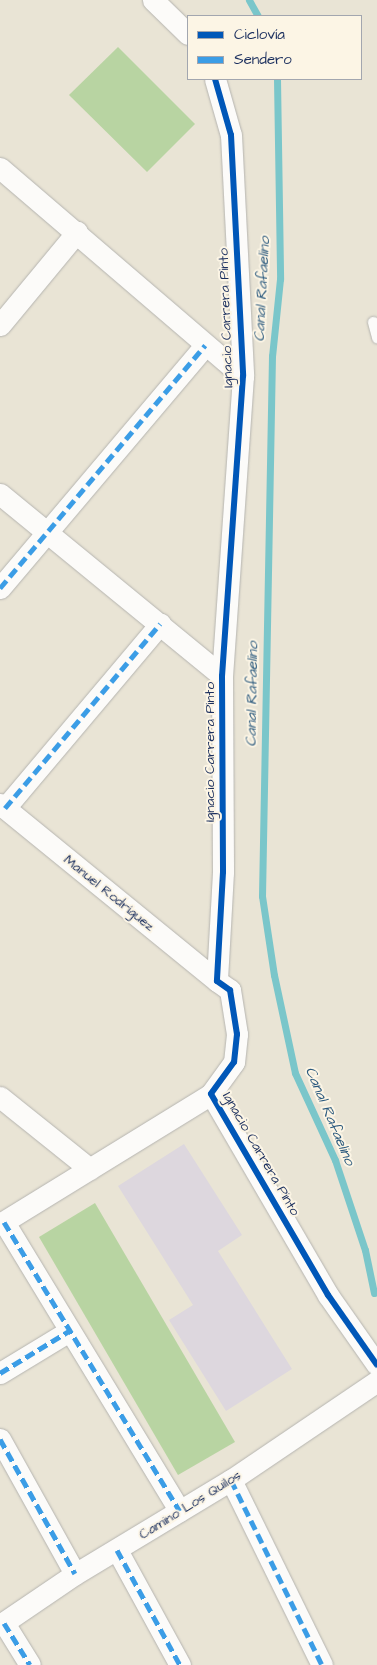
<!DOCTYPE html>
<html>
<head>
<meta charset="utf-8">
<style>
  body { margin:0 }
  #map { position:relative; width:377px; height:1665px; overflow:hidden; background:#e9e4d5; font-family:"Architects Daughter",sans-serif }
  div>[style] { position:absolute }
  .green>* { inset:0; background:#b8d4a2 }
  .stream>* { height:7px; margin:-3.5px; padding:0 3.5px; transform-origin:3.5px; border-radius:3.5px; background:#7ac6ca }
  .building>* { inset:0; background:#ddd7de }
  .roads { filter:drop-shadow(0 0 1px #b5b4b0) drop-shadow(0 0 1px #b5b4b0) }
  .lane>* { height:11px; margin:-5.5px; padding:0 5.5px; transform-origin:5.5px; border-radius:5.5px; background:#fcfbf9 }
  .street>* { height:21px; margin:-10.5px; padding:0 10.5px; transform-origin:10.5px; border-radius:10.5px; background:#fcfbf9 }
  .quiet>* { height:5px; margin-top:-2.5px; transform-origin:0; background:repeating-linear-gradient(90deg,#3b9de6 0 10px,transparent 0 15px) }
  .cycleway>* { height:6px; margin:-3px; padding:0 3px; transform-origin:3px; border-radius:3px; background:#0057b8 }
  span { translate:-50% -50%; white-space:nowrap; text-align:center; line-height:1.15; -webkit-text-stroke:4px #fcf5e5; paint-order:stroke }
  .street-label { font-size:14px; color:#1b2f5e }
  .water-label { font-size:15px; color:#29587d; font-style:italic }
  .legend { position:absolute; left:187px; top:15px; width:175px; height:65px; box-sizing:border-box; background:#fcf5e5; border:1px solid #a2a6af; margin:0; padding:6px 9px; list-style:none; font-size:15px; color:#1b2f5e }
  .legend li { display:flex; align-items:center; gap:10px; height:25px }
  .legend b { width:25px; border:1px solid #a2a6af }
</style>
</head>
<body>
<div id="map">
  <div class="green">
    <div style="clip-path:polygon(118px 47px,195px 124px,147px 172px,69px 95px)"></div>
    <div style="clip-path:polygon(95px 1203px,235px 1442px,178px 1475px,39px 1237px)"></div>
  </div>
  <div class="stream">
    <div style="left:249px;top:0;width:18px;rotate:61deg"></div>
    <div style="left:277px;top:79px;width:200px;rotate:89.1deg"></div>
    <div style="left:280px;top:279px;width:77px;rotate:95.9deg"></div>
    <div style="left:272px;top:356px;width:540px;rotate:91.06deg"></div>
    <div style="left:262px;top:896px;width:80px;rotate:81.4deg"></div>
    <div style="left:274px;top:975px;width:100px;rotate:77.9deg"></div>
    <div style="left:295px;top:1073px;width:96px;rotate:65.3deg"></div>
    <div style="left:335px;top:1160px;width:95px;rotate:71.6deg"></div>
    <div style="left:365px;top:1250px;width:44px;rotate:78.2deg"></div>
  </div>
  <div class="building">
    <div style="clip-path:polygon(184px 1144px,242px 1235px,218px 1251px,292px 1369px,226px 1411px,169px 1320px,193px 1305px,118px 1186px)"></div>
  </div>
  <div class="roads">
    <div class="lane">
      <div style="left:373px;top:322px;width:16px;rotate:75deg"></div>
    </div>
    <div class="street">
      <div style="left:153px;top:0;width:49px;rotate:44.2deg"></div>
      <div style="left:215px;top:79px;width:58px;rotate:74.1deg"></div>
      <div style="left:231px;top:135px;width:241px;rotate:87.1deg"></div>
      <div style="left:243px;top:376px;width:301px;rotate:94deg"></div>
      <div style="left:222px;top:676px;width:196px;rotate:89.7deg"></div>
      <div style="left:223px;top:872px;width:109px;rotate:93.2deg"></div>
      <div style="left:217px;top:981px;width:16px;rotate:35deg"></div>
      <div style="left:230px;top:990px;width:45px;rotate:81deg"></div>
      <div style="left:237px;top:1034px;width:28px;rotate:96deg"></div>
      <div style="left:234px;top:1062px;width:39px;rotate:126deg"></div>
      <div style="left:211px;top:1094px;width:233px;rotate:59.8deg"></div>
      <div style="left:328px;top:1295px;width:85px;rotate:55deg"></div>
      <div style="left:0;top:168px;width:320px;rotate:40.6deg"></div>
      <div style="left:0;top:325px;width:121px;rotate:-50.4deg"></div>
      <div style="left:0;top:494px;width:287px;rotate:39.3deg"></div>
      <div style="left:0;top:588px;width:318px;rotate:-49.8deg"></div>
      <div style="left:0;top:804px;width:280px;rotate:39.2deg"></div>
      <div style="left:5px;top:808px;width:241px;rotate:-49.9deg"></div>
      <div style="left:0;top:1097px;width:115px;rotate:38.7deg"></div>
      <div style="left:4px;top:1222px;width:338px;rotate:58.7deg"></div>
      <div style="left:0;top:1224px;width:248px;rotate:-31.6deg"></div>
      <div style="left:0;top:1373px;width:81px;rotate:-31.3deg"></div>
      <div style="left:0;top:1439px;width:154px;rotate:60.9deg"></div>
      <div style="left:231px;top:1480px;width:206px;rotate:63.8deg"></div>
      <div style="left:117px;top:1550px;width:131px;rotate:61.3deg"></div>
      <div style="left:4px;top:1623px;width:49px;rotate:58.2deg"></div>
      <div style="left:0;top:1625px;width:91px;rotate:-34.2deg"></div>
      <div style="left:75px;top:1574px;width:182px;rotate:-31.1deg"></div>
      <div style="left:231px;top:1480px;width:176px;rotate:-34.1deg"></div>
    </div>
  </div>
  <div class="quiet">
    <div style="left:0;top:588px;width:318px;rotate:-49.8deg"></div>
    <div style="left:5px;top:808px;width:241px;rotate:-49.9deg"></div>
    <div style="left:4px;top:1222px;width:338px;rotate:58.7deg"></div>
    <div style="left:0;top:1373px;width:81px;rotate:-31.3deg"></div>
    <div style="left:0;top:1439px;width:154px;rotate:60.9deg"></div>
    <div style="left:231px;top:1480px;width:206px;rotate:63.8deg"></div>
    <div style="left:117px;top:1550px;width:131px;rotate:61.3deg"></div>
    <div style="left:4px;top:1623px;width:49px;rotate:58.2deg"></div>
  </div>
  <div class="cycleway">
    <div style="left:215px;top:79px;width:58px;rotate:74.1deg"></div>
    <div style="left:231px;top:135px;width:241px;rotate:87.1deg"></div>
    <div style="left:243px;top:376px;width:301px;rotate:94deg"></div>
    <div style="left:222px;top:676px;width:196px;rotate:89.7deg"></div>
    <div style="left:223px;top:872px;width:109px;rotate:93.2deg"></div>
    <div style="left:217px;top:981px;width:16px;rotate:35deg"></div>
    <div style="left:230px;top:990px;width:45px;rotate:81deg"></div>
    <div style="left:237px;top:1034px;width:28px;rotate:96deg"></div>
    <div style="left:234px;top:1062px;width:39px;rotate:126deg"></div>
    <div style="left:211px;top:1094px;width:233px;rotate:59.8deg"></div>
    <div style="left:328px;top:1295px;width:85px;rotate:55deg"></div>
  </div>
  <div class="street-label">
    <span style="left:226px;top:318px;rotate:-92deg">Ignacio Carrera Pinto</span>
    <span style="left:210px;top:752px;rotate:-90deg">Ignacio Carrera Pinto</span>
    <span style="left:109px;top:893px;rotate:39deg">Manuel Rodríguez</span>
    <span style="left:261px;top:1154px;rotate:60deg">Ignacio Carrera Pinto</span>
    <span style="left:190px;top:1505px;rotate:-32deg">Camino Los Quilos</span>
  </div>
  <div class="water-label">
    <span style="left:262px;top:289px;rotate:-87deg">Canal Rafaelino</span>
    <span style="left:252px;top:694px;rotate:-89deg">Canal Rafaelino</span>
    <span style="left:330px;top:1116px;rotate:67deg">Canal Rafaelino</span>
  </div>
  <ul class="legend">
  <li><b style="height:6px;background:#0057b8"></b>Ciclovía</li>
  <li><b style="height:6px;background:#3b9de6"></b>Sendero</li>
  </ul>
</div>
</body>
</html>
